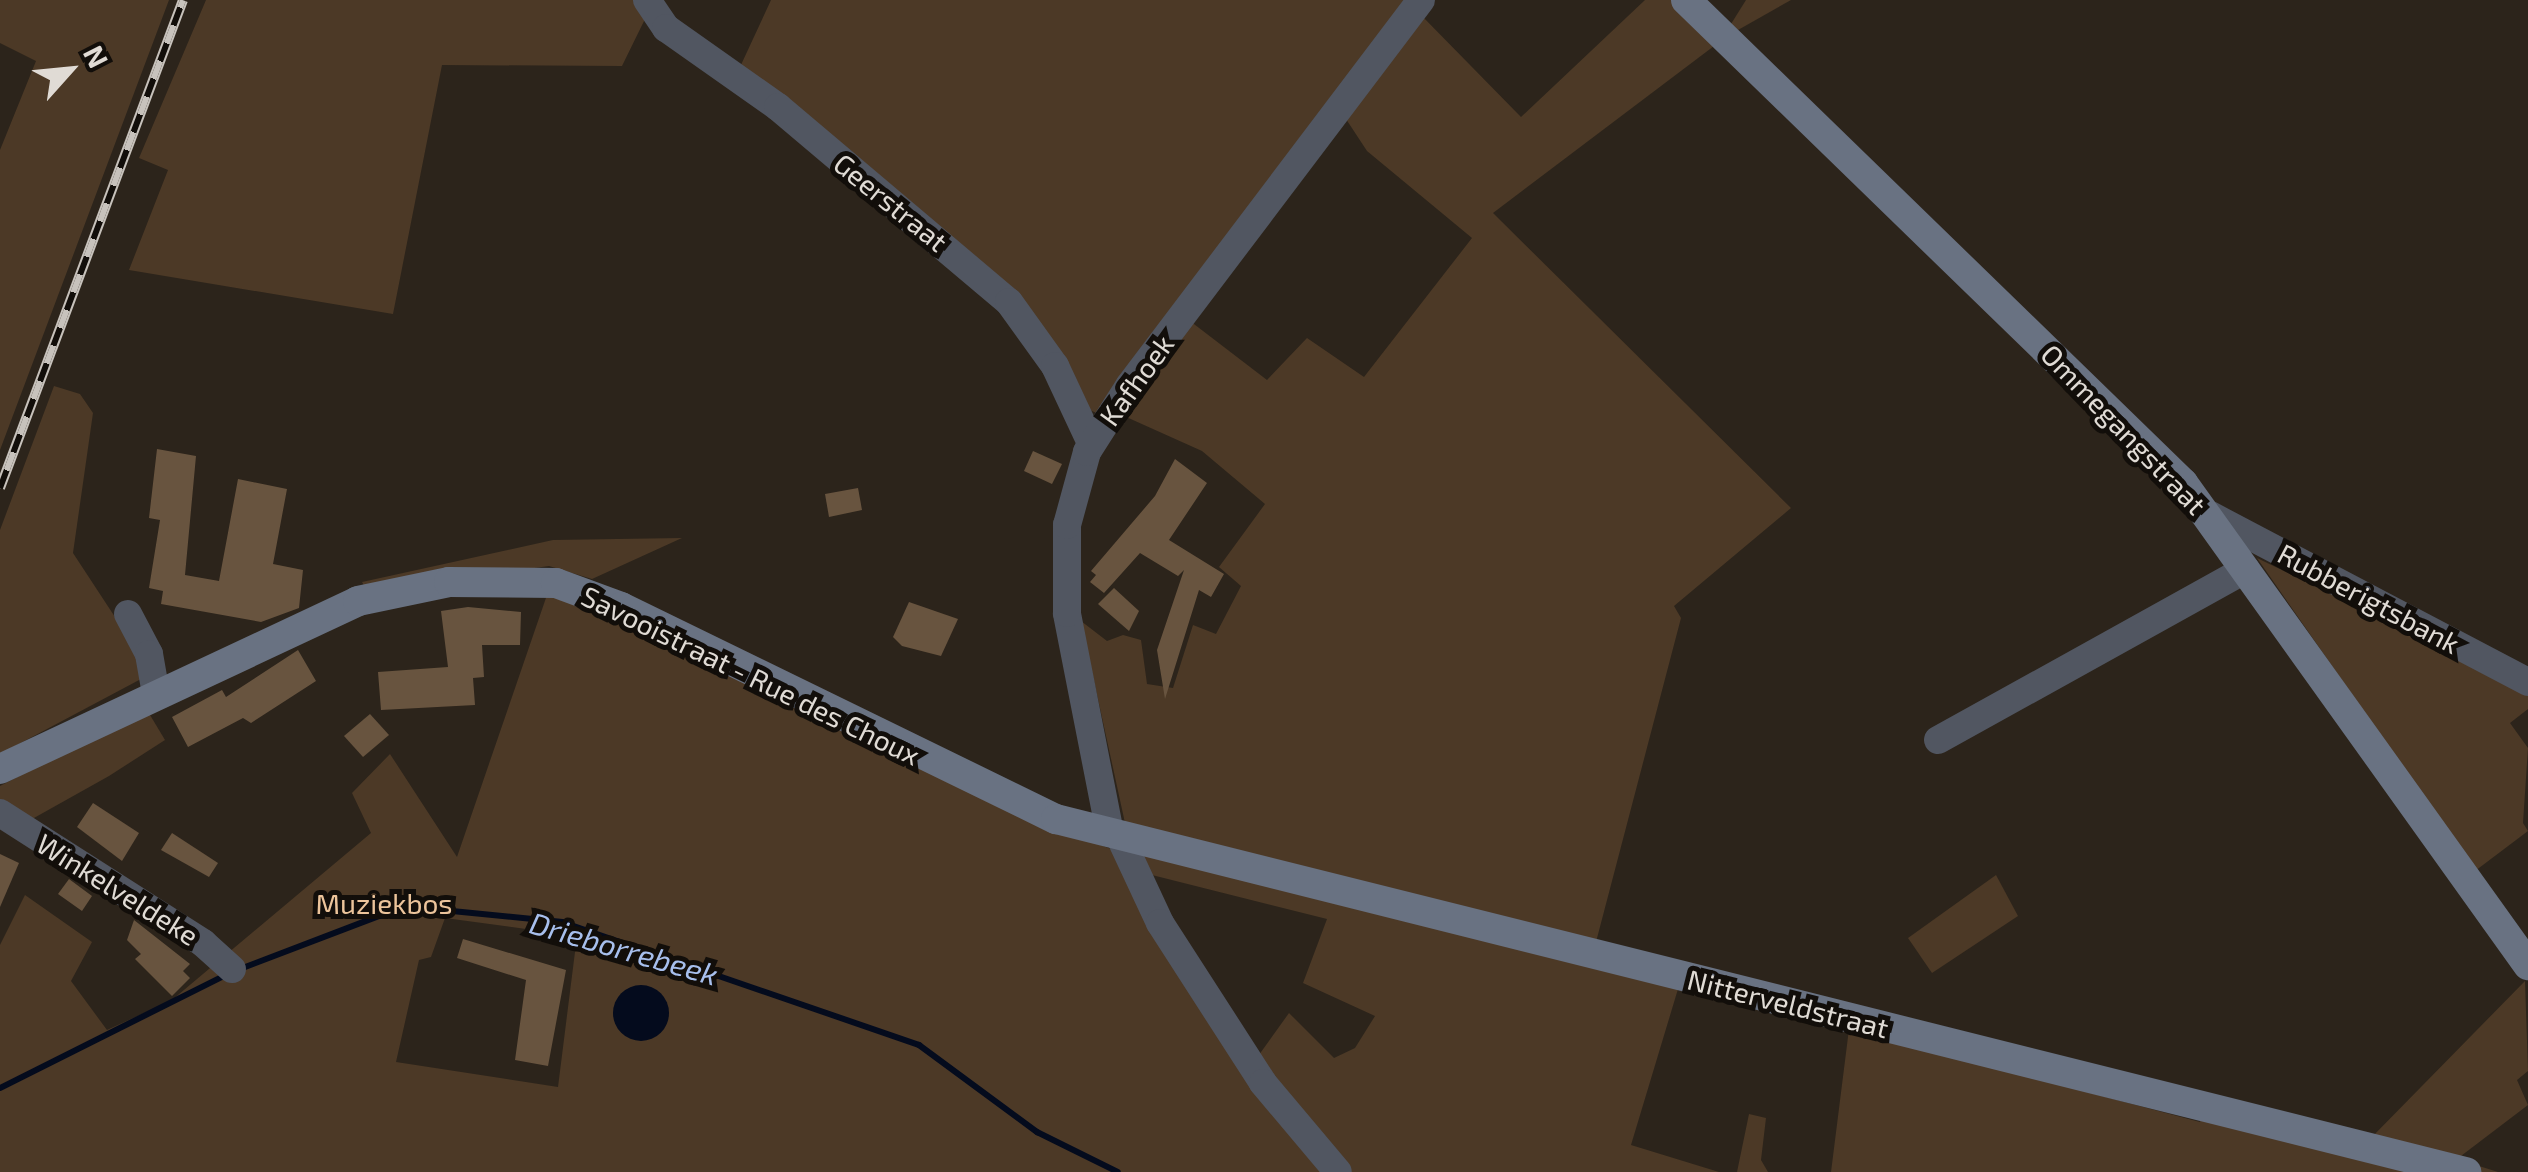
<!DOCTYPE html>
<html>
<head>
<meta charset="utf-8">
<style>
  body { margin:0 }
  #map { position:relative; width:2528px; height:1172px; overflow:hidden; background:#2c241b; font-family:"Exo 2",sans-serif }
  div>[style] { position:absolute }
  .green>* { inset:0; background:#4c3926 }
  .water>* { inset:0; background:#040b1d }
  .round { border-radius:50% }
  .stream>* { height:6px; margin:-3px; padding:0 3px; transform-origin:3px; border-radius:3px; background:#040b1d }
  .building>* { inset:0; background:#68543f }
  .street>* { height:28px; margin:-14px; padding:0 14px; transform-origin:14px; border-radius:14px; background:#515661 }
  .secondary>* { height:30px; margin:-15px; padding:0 15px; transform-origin:15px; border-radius:15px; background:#697282 }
  .rail>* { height:10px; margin-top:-5px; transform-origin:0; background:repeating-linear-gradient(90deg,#120e0a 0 19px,#c7c2bc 0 38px); box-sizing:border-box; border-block:2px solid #c7c2bc }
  span { translate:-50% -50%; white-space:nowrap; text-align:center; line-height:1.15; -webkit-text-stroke:10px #120e0a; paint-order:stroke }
  .street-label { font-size:28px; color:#e0dbd5 }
  .park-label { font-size:28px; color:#ecc49b }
  .water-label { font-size:30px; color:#a7bfed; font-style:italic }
  .north { position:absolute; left:20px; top:20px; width:100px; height:100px; -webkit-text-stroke:8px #120e0a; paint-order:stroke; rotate:63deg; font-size:28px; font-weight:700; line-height:40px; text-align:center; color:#e0dbd5 }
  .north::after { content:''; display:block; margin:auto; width:35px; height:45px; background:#e0dbd5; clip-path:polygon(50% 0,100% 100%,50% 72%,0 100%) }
</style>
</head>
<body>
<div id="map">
  <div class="green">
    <div style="clip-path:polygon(0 0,169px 0,0 450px,0 150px,36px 61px,0 43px)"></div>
    <div style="clip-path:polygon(206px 0,641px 0,646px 17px,622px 66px,442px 65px,393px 314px,129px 270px,168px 170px,139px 158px)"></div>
    <div style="clip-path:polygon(771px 0,1406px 0,1099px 414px,1080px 406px,1054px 358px,740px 67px)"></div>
    <div style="clip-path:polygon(1645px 0,1671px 0,1718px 43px,1493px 213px,1791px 508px,1674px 606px,1681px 618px,1596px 942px,1125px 823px,1081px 621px,1107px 641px,1123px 635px,1141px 640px,1147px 684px,1173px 688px,1193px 625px,1216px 634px,1241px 586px,1219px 567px,1265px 504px,1202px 451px,1124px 416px,1190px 321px,1267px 380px,1307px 338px,1364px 377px,1472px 238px,1367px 151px,1344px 116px,1421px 15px,1521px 117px)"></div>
    <div style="clip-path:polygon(1746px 0,1791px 0,1738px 30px,1731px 24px)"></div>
    <div style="clip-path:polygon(54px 386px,80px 394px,93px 413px,73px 553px,134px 646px,141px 679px,0 754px,0 530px)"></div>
    <div style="clip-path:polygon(682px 538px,592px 579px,549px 566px,367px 591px,362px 582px,553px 540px)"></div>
    <div style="clip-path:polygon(2257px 558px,2528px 689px,2528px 709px,2510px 723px,2528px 748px,2523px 823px,2528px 831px,2475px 871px)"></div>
    <div style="clip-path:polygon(evenodd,548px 592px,568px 595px,1009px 812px,1114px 850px,1330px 1172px,0 1172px,0 945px,25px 895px,92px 942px,71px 981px,107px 1030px,172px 1000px,371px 833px,352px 793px,390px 754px,457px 857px,548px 592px,445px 918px,577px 936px,558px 1087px,396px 1062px,419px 960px,431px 957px,445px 918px)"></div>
    <div style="clip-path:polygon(147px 710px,165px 740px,109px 776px,25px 823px,0 804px,0 786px)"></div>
    <div style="clip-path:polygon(1131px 852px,1678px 989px,1631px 1145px,1719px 1172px,1349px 1172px,1256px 1059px,1289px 1013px,1334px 1058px,1355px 1048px,1375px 1016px,1303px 983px,1327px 919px,1140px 872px)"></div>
    <div style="clip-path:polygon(1996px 875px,2018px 916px,1932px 973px,1908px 938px)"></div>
    <div style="clip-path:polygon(2525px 981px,2528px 1071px,2517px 1080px,2528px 1105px,2457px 1159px,2498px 1172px,1831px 1172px,1849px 1029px,2200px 1122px,2208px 1096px,2369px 1140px)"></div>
    <div style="clip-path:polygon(1749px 1114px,1766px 1118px,1761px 1160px,1768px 1172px,1737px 1172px)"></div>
  </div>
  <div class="water">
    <div class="round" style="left:613px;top:985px;width:56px;height:56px"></div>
  </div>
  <div class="stream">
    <div style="left:240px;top:969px;width:149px;rotate:-20.9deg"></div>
    <div style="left:379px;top:916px;width:73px;rotate:-3.9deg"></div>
    <div style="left:452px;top:911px;width:111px;rotate:5.7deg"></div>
    <div style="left:562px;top:922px;width:378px;rotate:19deg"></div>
    <div style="left:919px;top:1045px;width:147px;rotate:36.4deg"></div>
    <div style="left:1037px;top:1132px;width:90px;rotate:26.3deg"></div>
    <div style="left:0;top:1088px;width:255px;rotate:-26.6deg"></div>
  </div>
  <div class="building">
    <div style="clip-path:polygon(157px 449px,196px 456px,185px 575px,219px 581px,238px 479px,287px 489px,273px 564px,303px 570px,299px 608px,261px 622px,161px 604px,163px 591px,149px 588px,160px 520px,149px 518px)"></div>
    <div style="clip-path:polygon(1033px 451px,1062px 464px,1052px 484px,1024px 471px)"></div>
    <div style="clip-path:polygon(1175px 459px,1207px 483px,1169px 540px,1224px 574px,1211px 597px,1199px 590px,1165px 699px,1157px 650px,1184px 570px,1178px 576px,1140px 553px,1104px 593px,1090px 582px,1096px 575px,1091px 571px,1155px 496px)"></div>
    <div style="clip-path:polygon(858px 488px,862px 510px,829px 517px,825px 494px)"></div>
    <div style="clip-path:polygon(1114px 588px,1139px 611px,1129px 631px,1098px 604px)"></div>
    <div style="clip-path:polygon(909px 602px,958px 619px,941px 656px,902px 646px,893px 637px)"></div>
    <div style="clip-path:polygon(468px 607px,521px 612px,520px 645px,482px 645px,484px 677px,473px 678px,475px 705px,381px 710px,378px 672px,448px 667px,441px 611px)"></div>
    <div style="clip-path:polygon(298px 650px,316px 681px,251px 723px,243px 718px,188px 747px,172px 717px,222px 690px,226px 697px)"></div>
    <div style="clip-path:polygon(370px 714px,389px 735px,363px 757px,344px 736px)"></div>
    <div style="clip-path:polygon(93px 803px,139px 833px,122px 861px,77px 827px)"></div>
    <div style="clip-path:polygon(172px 833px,218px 863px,209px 877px,161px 850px)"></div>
    <div style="clip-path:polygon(0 854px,19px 863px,0 907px)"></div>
    <div style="clip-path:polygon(69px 879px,92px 896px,82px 911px,58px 894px)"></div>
    <div style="clip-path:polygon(134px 920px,190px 964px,183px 971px,190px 978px,172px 996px,135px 959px,141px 954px,127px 940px)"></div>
    <div style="clip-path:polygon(463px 939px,566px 970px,548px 1066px,515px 1060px,526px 980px,457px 958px)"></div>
  </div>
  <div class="street">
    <div style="left:647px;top:0;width:34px;rotate:56deg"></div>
    <div style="left:666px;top:28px;width:137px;rotate:35.2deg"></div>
    <div style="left:778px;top:107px;width:302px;rotate:40.2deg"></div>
    <div style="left:1009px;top:302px;width:79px;rotate:54.3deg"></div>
    <div style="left:1055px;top:366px;width:85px;rotate:64.9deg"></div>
    <div style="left:2210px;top:515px;width:359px;rotate:27.7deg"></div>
    <div style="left:128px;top:614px;width:45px;rotate:62.3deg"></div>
    <div style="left:149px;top:654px;width:41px;rotate:80.1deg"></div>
    <div style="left:1938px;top:740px;width:352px;rotate:-29deg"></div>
    <div style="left:0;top:813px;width:241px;rotate:32.6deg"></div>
    <div style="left:203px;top:943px;width:39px;rotate:42deg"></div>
    <div style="left:1110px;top:833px;width:224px;rotate:-101.1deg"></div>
    <div style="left:1067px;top:613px;width:88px;rotate:-90deg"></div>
    <div style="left:1067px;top:525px;width:76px;rotate:-74.7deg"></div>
    <div style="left:1087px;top:452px;width:78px;rotate:-57.5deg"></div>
    <div style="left:1129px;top:386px;width:484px;rotate:-52.9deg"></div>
    <div style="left:1119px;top:835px;width:97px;rotate:65deg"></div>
    <div style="left:1160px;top:923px;width:190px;rotate:57.2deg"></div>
    <div style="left:1263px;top:1083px;width:116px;rotate:49.9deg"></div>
  </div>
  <div class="secondary">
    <div style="left:1686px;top:0;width:693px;rotate:44.18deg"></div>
    <div style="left:2183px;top:483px;width:593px;rotate:54.41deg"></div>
    <div style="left:0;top:769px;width:395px;rotate:-25.1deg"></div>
    <div style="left:358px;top:601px;width:93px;rotate:-11.8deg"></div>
    <div style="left:449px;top:582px;width:107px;rotate:0.5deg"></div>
    <div style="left:556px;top:583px;width:69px;rotate:20.3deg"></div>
    <div style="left:621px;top:607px;width:484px;rotate:26deg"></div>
    <div style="left:1056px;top:819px;width:1454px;rotate:14.06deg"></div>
  </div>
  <div class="rail">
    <div style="left:0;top:488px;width:521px;rotate:-69.44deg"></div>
  </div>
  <div class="street-label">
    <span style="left:891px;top:202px;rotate:39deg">Geerstraat</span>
    <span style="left:1136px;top:380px;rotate:-54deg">Kafhoek</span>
    <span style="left:2124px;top:429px;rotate:46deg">Ommegangstraat</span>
    <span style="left:2369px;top:598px;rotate:28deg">Rubberigtsbank</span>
    <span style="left:751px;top:675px;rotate:26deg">Savooistraat - Rue des Choux</span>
    <span style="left:118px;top:889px;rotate:32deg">Winkelveldeke</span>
    <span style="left:1788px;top:1003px;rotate:14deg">Nitterveldstraat</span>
  </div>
  <div class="park-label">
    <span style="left:384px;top:903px">Muziekbos</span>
  </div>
  <div class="water-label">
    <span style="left:624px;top:948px;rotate:16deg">Drieborrebeek</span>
  </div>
  <div class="north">N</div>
</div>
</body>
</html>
